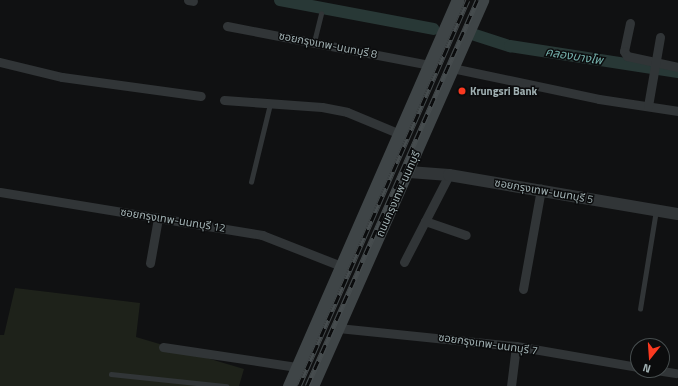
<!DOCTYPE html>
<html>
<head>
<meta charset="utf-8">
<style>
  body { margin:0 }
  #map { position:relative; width:678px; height:386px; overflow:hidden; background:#101112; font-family:"Titillium Web","Noto Sans Thai",sans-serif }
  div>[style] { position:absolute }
  .green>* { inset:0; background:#1e221a }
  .canal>* { height:12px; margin:-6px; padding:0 6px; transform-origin:6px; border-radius:6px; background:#283836 }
  .service>* { height:4.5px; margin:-2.25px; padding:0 2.25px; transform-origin:2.25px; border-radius:2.25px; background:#313537 }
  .minor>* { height:9px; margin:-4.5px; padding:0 4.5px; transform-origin:4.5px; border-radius:4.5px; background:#313537 }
  .tertiary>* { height:12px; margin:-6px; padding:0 6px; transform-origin:6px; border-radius:6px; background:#313537 }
  .secondary>* { height:13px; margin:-6.5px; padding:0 6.5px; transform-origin:6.5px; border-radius:6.5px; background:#3f4547 }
  .rail>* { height:4.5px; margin-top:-2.25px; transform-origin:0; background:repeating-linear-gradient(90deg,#0b0c0d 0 9px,#464c4e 0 18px); box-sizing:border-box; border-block:1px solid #464c4e }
  .dots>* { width:11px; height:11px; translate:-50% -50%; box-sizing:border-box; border:2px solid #0b0c0d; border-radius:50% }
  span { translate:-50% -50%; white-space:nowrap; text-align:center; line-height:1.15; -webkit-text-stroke:3px #0b0c0d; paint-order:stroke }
  .street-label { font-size:11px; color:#a1b1b3 }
  .poi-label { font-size:11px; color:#a1b1b3; font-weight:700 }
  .left { translate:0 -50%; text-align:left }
  .water-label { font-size:12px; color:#75b1ac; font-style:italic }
  .north { position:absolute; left:630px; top:338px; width:40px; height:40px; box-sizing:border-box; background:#0b0c0d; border:1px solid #474e4f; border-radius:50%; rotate:197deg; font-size:11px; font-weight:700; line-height:16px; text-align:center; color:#a1b1b3 }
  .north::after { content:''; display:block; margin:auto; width:14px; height:18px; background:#fa3920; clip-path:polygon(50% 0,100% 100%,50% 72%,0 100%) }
</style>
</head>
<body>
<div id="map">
  <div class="green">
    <div style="clip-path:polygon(15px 288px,140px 303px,136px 337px,244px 369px,239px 386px,0 386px,0 335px,4px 335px)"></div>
  </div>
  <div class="canal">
    <div style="left:280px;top:0;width:156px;rotate:10.7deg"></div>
    <div style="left:472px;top:34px;width:40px;rotate:18deg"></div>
    <div style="left:510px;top:46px;width:170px;rotate:8.8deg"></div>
  </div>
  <div class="service">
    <div style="left:314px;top:42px;width:29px;rotate:-76deg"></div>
    <div style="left:251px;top:182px;width:80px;rotate:-76.3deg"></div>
    <div style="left:640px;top:309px;width:100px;rotate:-80.8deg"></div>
    <div style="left:111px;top:374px;width:116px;rotate:6deg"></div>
  </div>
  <div class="minor">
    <div style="left:188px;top:0;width:5px;rotate:11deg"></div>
    <div style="left:630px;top:23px;width:29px;rotate:102deg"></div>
    <div style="left:624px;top:51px;width:6px;rotate:59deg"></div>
    <div style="left:627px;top:56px;width:52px;rotate:12.2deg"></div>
    <div style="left:227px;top:26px;width:207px;rotate:10.9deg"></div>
    <div style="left:0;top:62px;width:64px;rotate:13.6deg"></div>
    <div style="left:62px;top:77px;width:140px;rotate:7.8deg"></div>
    <div style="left:452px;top:68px;width:150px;rotate:11.9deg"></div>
    <div style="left:599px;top:99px;width:80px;rotate:8.6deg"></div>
    <div style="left:224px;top:100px;width:98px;rotate:4.1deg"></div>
    <div style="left:322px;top:107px;width:25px;rotate:11deg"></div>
    <div style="left:347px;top:112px;width:57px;rotate:22.5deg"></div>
    <div style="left:648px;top:106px;width:70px;rotate:-80.1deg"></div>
    <div style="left:0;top:192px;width:266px;rotate:9.3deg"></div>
    <div style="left:262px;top:235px;width:85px;rotate:21.4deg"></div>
    <div style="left:425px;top:221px;width:43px;rotate:18.9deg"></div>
    <div style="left:404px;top:262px;width:98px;rotate:-62.7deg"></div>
    <div style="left:150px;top:263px;width:46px;rotate:-79.9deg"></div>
    <div style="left:523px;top:289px;width:102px;rotate:-79.8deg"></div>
    <div style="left:338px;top:328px;width:179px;rotate:5.8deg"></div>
    <div style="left:516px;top:346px;width:124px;rotate:9.8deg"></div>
    <div style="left:163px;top:347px;width:135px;rotate:8.5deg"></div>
    <div style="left:656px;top:370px;width:20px;rotate:9deg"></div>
    <div style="left:511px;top:386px;width:40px;rotate:-82.9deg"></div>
  </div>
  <div class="tertiary">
    <div style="left:409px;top:172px;width:40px;rotate:4.3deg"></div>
    <div style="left:449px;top:175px;width:232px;rotate:9.7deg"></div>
  </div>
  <div class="secondary">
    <div style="left:289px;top:386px;width:421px;rotate:-66.4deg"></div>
    <div style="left:312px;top:386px;width:422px;rotate:-66.2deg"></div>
  </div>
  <div class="rail">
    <div style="left:299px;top:386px;width:421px;rotate:-66.4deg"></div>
    <div style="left:307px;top:386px;width:422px;rotate:-66.2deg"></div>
  </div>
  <div class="dots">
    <div style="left:462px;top:91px;background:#fa3920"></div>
  </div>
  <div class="street-label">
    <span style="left:328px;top:45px;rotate:11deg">ซอยกรุงเทพ-นนทบุรี 8</span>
    <span style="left:544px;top:191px;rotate:10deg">ซอยกรุงเทพ-นนทบุรี 5</span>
    <span style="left:398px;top:194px;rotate:-66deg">ถนนกรุงเทพ-นนทบุรี</span>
    <span style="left:173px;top:220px;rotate:9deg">ซอยกรุงเทพ-นนทบุรี 12</span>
    <span style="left:488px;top:344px;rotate:8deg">ซอยกรุงเทพ-นนทบุรี 7</span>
  </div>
  <div class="poi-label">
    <span class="left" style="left:470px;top:91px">Krungsri Bank</span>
  </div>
  <div class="water-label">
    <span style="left:574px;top:56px;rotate:9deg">คลองบางโพ</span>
  </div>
  <div class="north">N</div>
</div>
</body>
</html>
